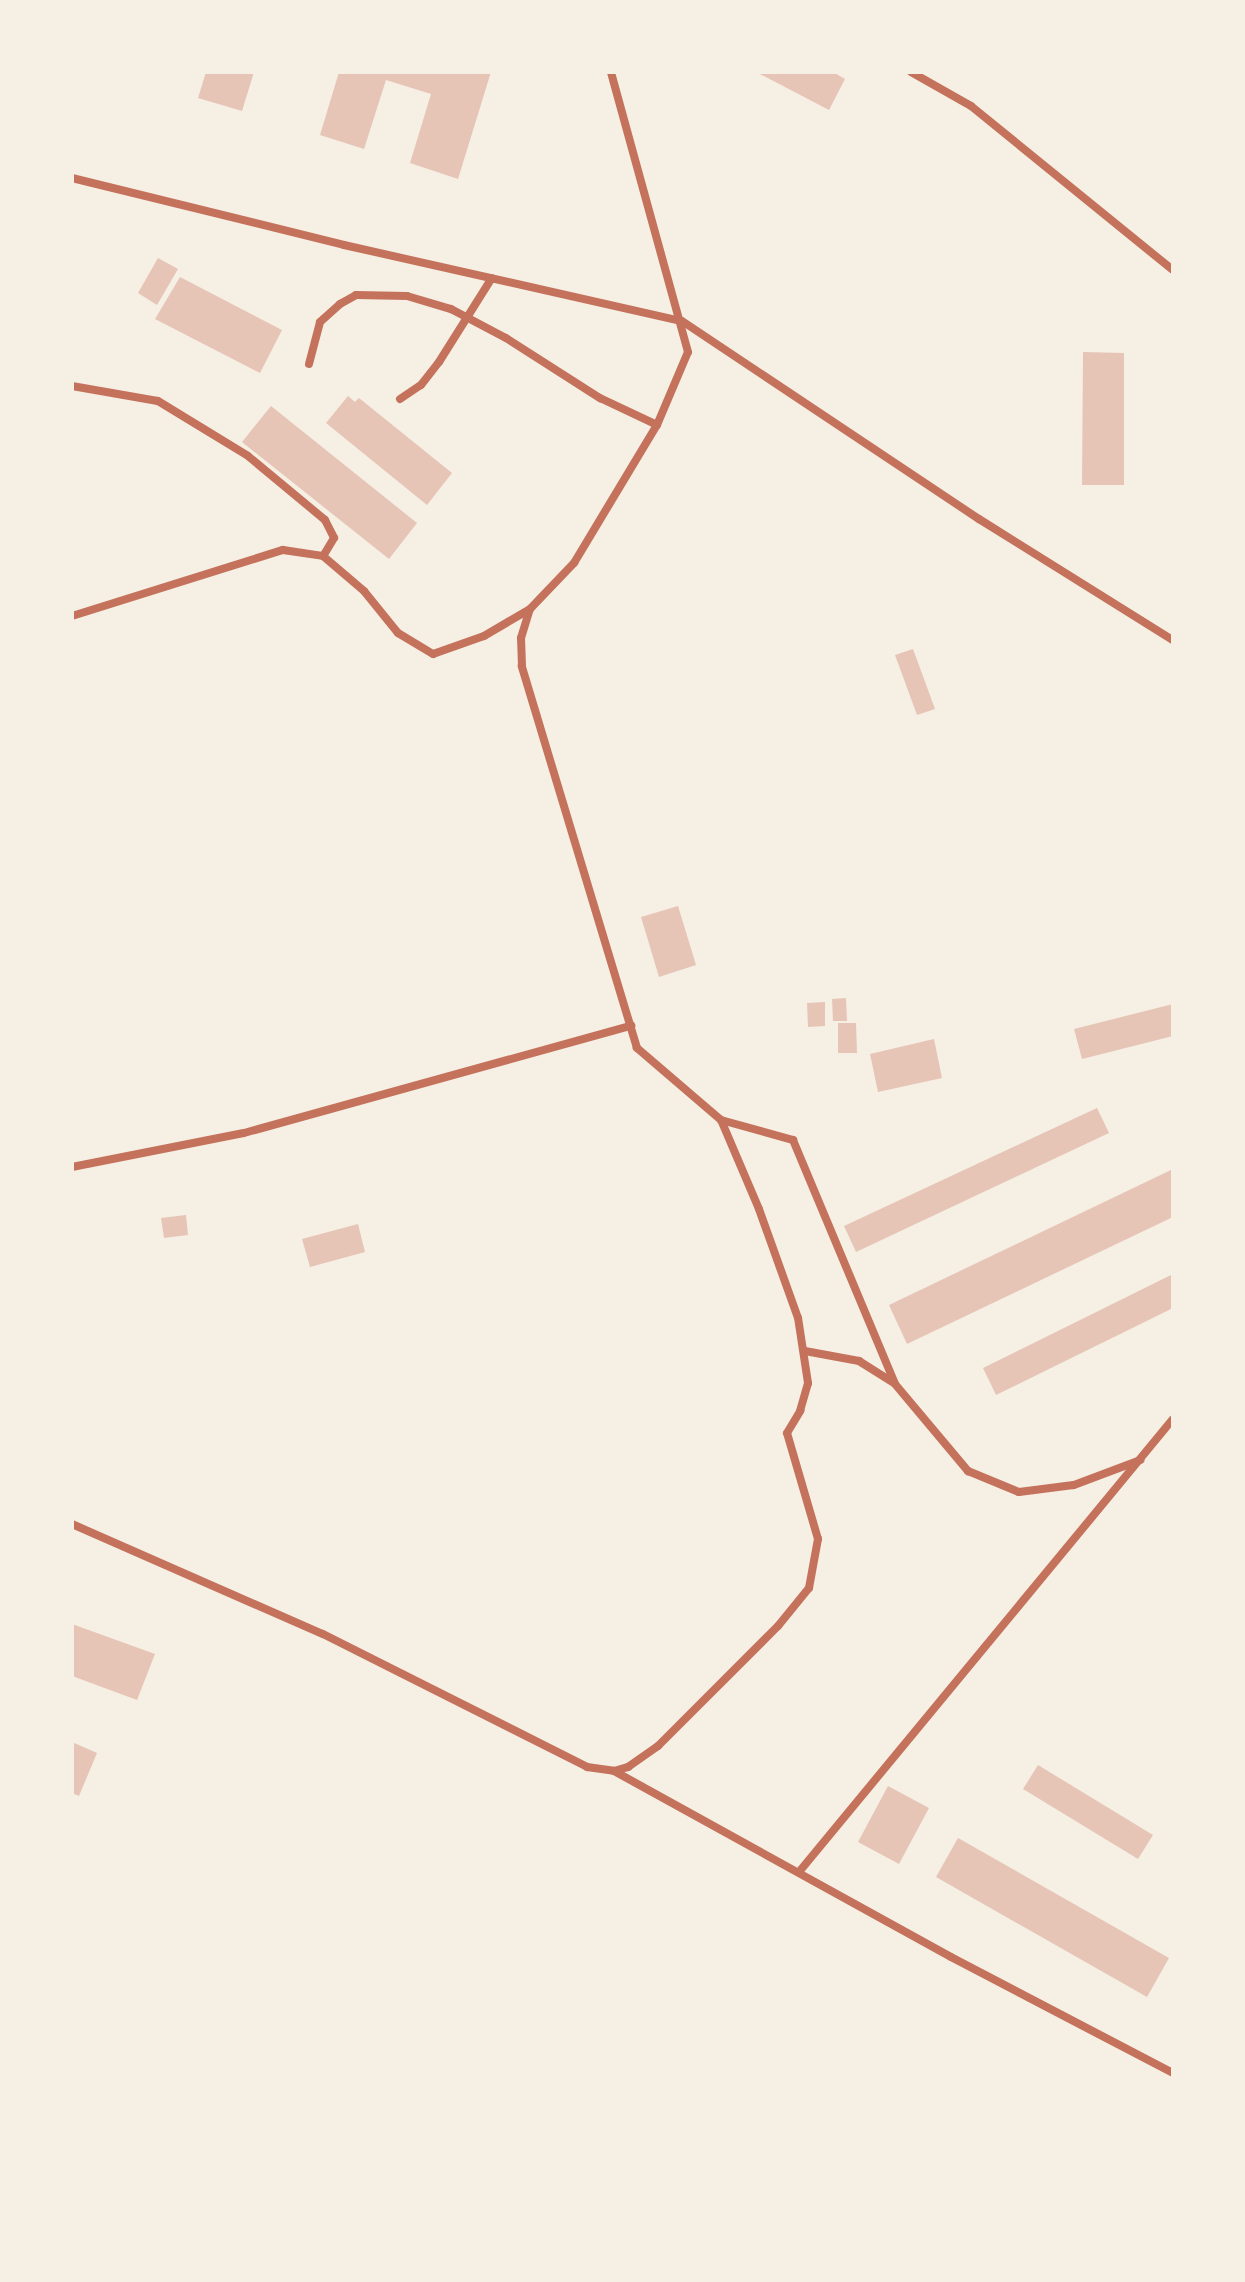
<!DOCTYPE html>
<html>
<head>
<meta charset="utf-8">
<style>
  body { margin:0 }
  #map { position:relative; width:1245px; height:2282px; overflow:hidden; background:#f6efe4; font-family:"Work Sans",sans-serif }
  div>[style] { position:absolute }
  .building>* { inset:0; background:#e6c5b7 }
  .minor>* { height:8px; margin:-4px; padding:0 4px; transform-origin:4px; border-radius:4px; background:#c5725c }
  span { translate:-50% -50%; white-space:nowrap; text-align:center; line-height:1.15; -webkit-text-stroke:7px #f6efe4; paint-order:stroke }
  .frame { position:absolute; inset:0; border:74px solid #f6efe4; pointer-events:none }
</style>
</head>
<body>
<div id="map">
  <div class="building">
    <div style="clip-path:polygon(206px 72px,254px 72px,242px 111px,198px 98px)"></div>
    <div style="clip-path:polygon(339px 72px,491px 72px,458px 179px,410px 163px,431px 94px,386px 80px,364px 149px,320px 135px)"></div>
    <div style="clip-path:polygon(756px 72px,833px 72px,845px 79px,829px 110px)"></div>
    <div style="clip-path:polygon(158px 258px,178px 269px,157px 305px,138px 293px)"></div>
    <div style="clip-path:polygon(180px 277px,282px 330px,260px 373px,155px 319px)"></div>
    <div style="clip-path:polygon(1083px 352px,1124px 353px,1124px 485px,1082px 485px)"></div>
    <div style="clip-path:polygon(348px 396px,355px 402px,359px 398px,452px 473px,427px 505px,326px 423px)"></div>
    <div style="clip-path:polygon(271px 406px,417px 523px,389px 559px,242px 442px)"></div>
    <div style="clip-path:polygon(913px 649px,935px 709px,917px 715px,895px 655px)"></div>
    <div style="clip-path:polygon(678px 906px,696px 965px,659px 977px,641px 917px)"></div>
    <div style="clip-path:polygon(846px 998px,847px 1021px,833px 1021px,832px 999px)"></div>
    <div style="clip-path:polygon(825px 1002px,825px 1026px,808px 1027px,807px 1003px)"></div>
    <div style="clip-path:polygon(1173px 1004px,1173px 1036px,1082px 1059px,1074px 1029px)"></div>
    <div style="clip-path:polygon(838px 1023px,856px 1023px,857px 1053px,838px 1053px)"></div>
    <div style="clip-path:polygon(934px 1039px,942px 1078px,878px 1092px,870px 1054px)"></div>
    <div style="clip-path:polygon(1097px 1108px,1109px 1133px,856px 1252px,844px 1226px)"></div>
    <div style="clip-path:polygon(1173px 1169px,1173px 1217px,907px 1344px,889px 1305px)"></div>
    <div style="clip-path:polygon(186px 1215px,188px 1235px,164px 1238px,161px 1218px)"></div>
    <div style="clip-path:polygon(358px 1224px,365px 1252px,310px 1267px,302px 1239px)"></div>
    <div style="clip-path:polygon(1173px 1274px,1173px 1308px,996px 1395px,983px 1368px)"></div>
    <div style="clip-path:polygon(72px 1624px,155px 1654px,137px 1700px,72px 1676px)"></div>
    <div style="clip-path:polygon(72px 1742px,97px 1753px,79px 1796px,72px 1793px)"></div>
    <div style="clip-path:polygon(1038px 1765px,1153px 1835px,1138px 1859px,1023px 1789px)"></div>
    <div style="clip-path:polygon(888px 1786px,929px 1808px,899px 1864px,858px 1842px)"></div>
    <div style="clip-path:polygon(958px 1838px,1169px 1958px,1147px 1997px,936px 1877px)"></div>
  </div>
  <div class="minor">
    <div style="left:911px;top:72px;width:69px;rotate:29.5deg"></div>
    <div style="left:971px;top:106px;width:260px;rotate:39.1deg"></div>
    <div style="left:72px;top:178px;width:280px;rotate:13.8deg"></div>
    <div style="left:344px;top:245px;width:346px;rotate:12.7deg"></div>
    <div style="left:682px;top:321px;width:357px;rotate:33.7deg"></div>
    <div style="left:979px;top:519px;width:229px;rotate:32deg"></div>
    <div style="left:309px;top:364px;width:43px;rotate:-75.3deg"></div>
    <div style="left:320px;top:322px;width:27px;rotate:-42deg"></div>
    <div style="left:340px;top:304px;width:18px;rotate:-29deg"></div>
    <div style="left:356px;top:295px;width:51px;rotate:1.1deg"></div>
    <div style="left:407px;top:296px;width:46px;rotate:16.5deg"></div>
    <div style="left:451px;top:309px;width:62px;rotate:27.8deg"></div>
    <div style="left:506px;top:338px;width:112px;rotate:32.6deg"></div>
    <div style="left:600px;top:398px;width:63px;rotate:25.3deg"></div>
    <div style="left:72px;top:386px;width:87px;rotate:9.9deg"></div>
    <div style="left:158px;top:401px;width:105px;rotate:31.4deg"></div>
    <div style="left:248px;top:456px;width:100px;rotate:39.7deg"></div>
    <div style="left:325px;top:520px;width:20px;rotate:63deg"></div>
    <div style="left:334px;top:538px;width:21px;rotate:121deg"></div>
    <div style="left:400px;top:399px;width:25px;rotate:-34deg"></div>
    <div style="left:421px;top:385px;width:29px;rotate:-52deg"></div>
    <div style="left:439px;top:362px;width:99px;rotate:-57.8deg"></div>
    <div style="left:72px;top:616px;width:221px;rotate:-17.4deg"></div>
    <div style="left:283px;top:550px;width:40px;rotate:8.5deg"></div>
    <div style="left:323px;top:556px;width:54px;rotate:40.5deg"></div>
    <div style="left:364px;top:591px;width:54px;rotate:51deg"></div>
    <div style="left:398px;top:633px;width:41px;rotate:31deg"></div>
    <div style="left:433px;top:654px;width:54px;rotate:-19.4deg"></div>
    <div style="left:484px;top:636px;width:53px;rotate:-30.4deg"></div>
    <div style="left:530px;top:609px;width:64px;rotate:-46.3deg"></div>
    <div style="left:574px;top:563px;width:161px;rotate:-59deg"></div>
    <div style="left:657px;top:425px;width:79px;rotate:-67deg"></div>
    <div style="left:688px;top:352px;width:290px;rotate:-105.4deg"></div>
    <div style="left:721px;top:1120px;width:75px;rotate:15.5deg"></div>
    <div style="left:793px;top:1140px;width:264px;rotate:67.3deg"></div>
    <div style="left:895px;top:1384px;width:114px;rotate:50deg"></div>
    <div style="left:968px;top:1471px;width:55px;rotate:22.4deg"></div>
    <div style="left:1019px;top:1492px;width:55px;rotate:-7.3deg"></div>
    <div style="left:1074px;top:1485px;width:71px;rotate:-20.7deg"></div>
    <div style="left:72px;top:1167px;width:175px;rotate:-11.2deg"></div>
    <div style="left:244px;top:1133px;width:402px;rotate:-15.5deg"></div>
    <div style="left:805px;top:1351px;width:55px;rotate:10.5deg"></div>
    <div style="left:859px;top:1361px;width:41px;rotate:32.2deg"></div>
    <div style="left:72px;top:1524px;width:274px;rotate:23.7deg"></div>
    <div style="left:323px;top:1634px;width:296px;rotate:26.7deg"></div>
    <div style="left:587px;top:1767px;width:27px;rotate:8deg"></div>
    <div style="left:614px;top:1771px;width:15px;rotate:-16deg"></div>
    <div style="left:628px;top:1767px;width:37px;rotate:-35deg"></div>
    <div style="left:658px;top:1746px;width:170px;rotate:-45deg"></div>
    <div style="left:778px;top:1626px;width:49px;rotate:-50.8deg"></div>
    <div style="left:809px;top:1588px;width:50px;rotate:-79.6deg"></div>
    <div style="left:818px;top:1539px;width:110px;rotate:-106.3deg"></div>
    <div style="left:787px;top:1433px;width:26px;rotate:-59deg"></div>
    <div style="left:800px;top:1411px;width:29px;rotate:-74deg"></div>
    <div style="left:808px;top:1383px;width:66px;rotate:-98.7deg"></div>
    <div style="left:798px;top:1318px;width:116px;rotate:-109.7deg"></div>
    <div style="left:759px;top:1209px;width:97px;rotate:-113.1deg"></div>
    <div style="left:721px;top:1120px;width:111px;rotate:-139.4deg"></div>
    <div style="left:637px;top:1048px;width:399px;rotate:-106.8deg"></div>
    <div style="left:522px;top:666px;width:28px;rotate:-92deg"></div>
    <div style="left:521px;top:638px;width:30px;rotate:-73deg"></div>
    <div style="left:614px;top:1771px;width:385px;rotate:28.9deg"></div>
    <div style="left:951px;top:1957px;width:250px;rotate:27.6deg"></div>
    <div style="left:799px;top:1872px;width:587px;rotate:-50.46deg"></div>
  </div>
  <div class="frame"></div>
</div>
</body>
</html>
